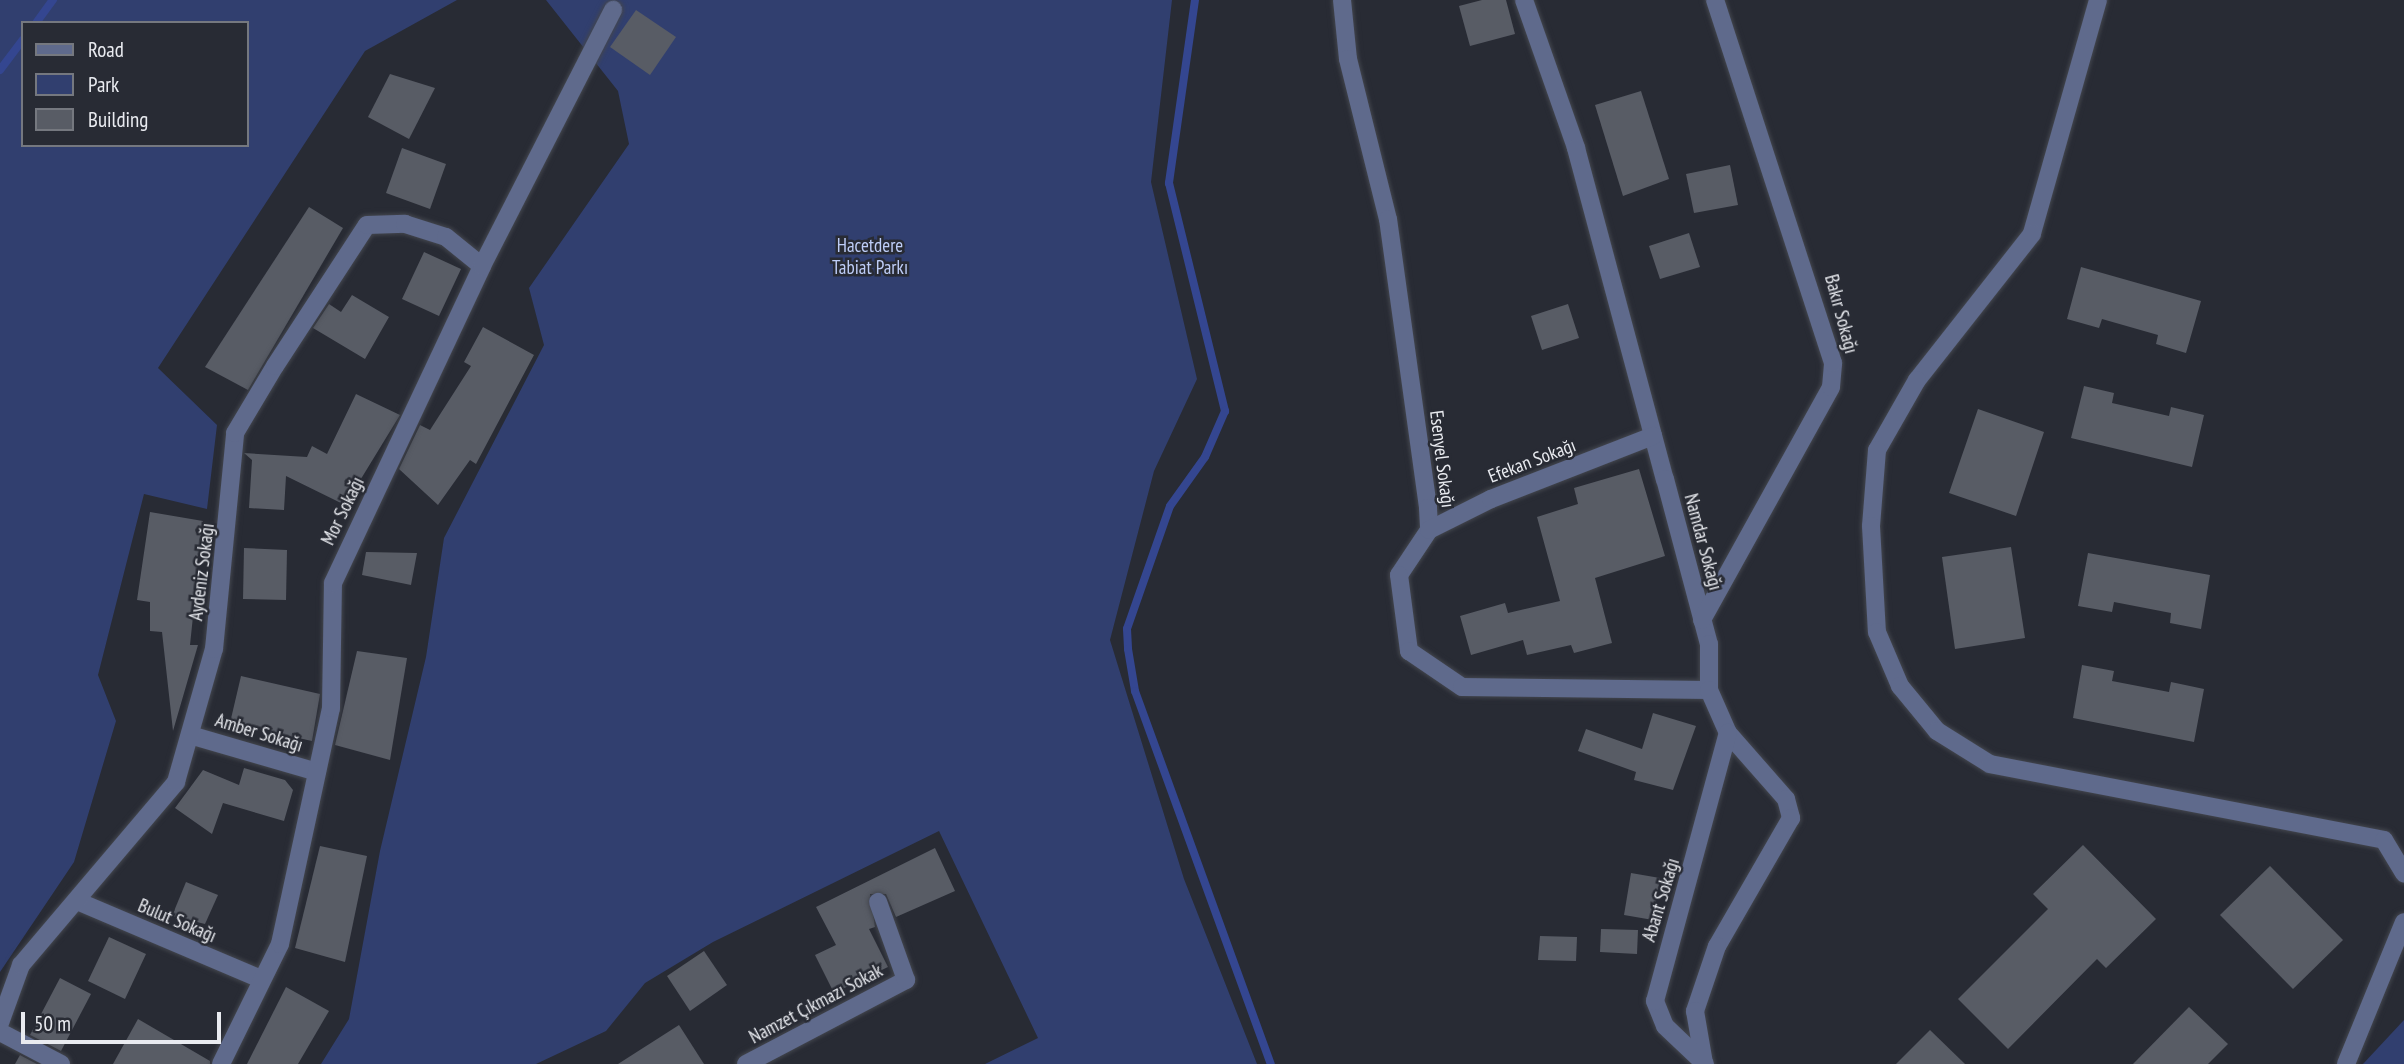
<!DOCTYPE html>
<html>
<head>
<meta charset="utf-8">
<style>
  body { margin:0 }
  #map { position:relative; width:2404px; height:1064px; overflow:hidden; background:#282b34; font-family:"PT Sans Narrow",sans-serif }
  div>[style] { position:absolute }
  .green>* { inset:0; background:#313f6f }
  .stream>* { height:8px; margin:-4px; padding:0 4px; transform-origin:4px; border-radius:4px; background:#344690 }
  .building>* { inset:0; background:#585c65 }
  .roads { filter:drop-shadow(0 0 2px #43464e) drop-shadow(0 0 2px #43464e) }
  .street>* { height:18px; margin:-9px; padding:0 9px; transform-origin:9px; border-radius:9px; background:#5f6a8c }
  span { translate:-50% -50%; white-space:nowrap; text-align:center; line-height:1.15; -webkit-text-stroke:5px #282b34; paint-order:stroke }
  .park-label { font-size:19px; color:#becdf7 }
  .street-label { font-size:19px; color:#e9ebf0 }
  .legend { position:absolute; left:21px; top:21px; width:228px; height:126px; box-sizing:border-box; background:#282b34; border:2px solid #75787f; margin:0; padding:9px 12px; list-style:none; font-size:21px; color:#e9ebf0 }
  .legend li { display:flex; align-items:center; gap:14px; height:35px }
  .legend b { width:35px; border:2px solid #75787f }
  .scale { position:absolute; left:21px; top:1012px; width:200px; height:32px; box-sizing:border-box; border:4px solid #e9ebf0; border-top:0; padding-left:9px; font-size:21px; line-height:24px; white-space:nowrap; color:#e9ebf0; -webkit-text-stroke:5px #282b34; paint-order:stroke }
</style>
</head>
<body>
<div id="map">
  <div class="green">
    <div style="clip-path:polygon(evenodd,0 0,457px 0,365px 51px,158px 368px,217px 425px,207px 509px,144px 494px,98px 675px,116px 721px,74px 862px,0 972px,0 0,23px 23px,247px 23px,247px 145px,23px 145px,23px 23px)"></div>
    <div style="clip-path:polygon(546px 0,1172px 0,1151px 182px,1197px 379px,1154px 471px,1110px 640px,1184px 879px,1257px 1064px,985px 1064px,1038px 1038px,939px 831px,713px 942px,645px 983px,606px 1031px,536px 1064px,321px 1064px,349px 1019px,380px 851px,426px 657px,444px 538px,544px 345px,529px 288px,629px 144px,618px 91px)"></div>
    <div style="clip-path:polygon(2404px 1020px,2404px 1064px,2363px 1064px)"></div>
  </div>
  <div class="stream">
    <div style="left:1195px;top:0;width:185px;rotate:98.1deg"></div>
    <div style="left:1169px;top:183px;width:235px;rotate:76.2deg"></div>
    <div style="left:1225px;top:411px;width:50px;rotate:113.5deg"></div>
    <div style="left:1205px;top:457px;width:60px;rotate:125.5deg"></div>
    <div style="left:1170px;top:506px;width:130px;rotate:109.3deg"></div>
    <div style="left:1127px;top:629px;width:20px;rotate:87deg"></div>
    <div style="left:1128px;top:649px;width:43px;rotate:80.5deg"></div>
    <div style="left:1135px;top:691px;width:397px;rotate:70deg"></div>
    <div style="left:36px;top:23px;width:29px;rotate:-54deg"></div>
    <div style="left:0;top:70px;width:38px;rotate:-53deg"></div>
  </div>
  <div class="building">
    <div style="clip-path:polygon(1482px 0,1506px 0,1515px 34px,1470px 46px,1459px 6px)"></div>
    <div style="clip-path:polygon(636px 10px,676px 37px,650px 75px,610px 47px)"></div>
    <div style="clip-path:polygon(390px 74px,435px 88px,409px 139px,368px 117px)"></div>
    <div style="clip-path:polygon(1641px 91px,1669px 179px,1623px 196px,1595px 105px)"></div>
    <div style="clip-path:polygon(402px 148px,446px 164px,430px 209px,386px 193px)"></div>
    <div style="clip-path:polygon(1730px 165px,1738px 205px,1694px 213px,1686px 174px)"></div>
    <div style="clip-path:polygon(309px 207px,343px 228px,248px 390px,205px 367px)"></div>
    <div style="clip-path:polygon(1689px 233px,1700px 267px,1660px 279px,1649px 246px)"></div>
    <div style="clip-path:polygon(424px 252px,461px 269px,439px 316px,402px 299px)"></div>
    <div style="clip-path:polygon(2081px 267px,2201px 301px,2186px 353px,2156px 344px,2158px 335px,2102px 319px,2099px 328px,2067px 319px)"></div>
    <div style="clip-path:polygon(352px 295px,389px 317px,365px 359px,313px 328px,329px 304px,341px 312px)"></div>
    <div style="clip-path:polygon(1568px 304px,1579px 338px,1542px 350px,1531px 316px)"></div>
    <div style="clip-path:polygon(483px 327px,534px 355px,476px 464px,470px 460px,438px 505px,399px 469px,420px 425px,430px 430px,471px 366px,464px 362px)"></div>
    <div style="clip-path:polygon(2084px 386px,2114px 393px,2112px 403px,2169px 416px,2171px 407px,2204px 415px,2192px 467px,2071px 438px)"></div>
    <div style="clip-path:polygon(356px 394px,400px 415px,345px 505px,286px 476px,284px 510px,249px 508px,252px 460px,244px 453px,307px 457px,312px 446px,327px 454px)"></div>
    <div style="clip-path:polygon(1978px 409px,2044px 432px,2016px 516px,1949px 493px)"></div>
    <div style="clip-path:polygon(1639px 469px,1665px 556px,1595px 578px,1612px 643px,1574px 653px,1571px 645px,1527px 655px,1523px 640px,1471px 655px,1460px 616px,1505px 603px,1508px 613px,1560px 601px,1537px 517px,1578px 504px,1574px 488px)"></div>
    <div style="clip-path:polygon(150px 512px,203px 521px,190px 645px,198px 645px,173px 731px,162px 632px,150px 631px,150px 602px,137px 600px)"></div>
    <div style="clip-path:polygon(2011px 547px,2025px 638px,1955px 649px,1942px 557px)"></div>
    <div style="clip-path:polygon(244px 548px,287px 550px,286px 600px,243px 599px)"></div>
    <div style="clip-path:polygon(366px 552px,417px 553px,411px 585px,362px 575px)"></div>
    <div style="clip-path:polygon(2088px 553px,2210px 575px,2201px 629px,2170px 623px,2171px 613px,2114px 602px,2112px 612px,2078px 606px)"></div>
    <div style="clip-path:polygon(357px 651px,407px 658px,390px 760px,335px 745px)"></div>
    <div style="clip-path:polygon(2082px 665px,2114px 671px,2112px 681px,2169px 692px,2171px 682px,2204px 689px,2194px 742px,2073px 718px)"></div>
    <div style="clip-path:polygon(241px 676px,320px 694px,312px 741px,230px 723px)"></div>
    <div style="clip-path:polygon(1653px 713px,1696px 726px,1673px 790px,1634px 780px,1636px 772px,1578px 751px,1586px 729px,1642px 749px)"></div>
    <div style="clip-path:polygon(244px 768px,285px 780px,293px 790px,284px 821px,223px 803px,212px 834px,175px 808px,203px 770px,239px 785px)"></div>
    <div style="clip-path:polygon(2083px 845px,2156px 919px,2106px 968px,2097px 959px,2008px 1049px,1958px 999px,2048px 909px,2033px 894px)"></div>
    <div style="clip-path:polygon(320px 846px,367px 856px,345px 962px,295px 948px)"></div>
    <div style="clip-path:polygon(935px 848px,955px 891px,896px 917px,886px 894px,870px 894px,875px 927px,869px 929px,888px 967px,834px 993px,815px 955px,836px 945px,816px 907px)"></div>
    <div style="clip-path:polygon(2270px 866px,2343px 940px,2293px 989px,2220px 915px)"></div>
    <div style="clip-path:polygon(1631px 873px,1660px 878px,1653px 920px,1624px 915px)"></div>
    <div style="clip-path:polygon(186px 882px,218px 895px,205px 924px,172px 916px)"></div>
    <div style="clip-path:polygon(1601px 929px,1638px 930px,1637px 954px,1600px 952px)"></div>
    <div style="clip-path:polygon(1540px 936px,1577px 937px,1576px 961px,1538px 960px)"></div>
    <div style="clip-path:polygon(109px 937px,146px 954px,125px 999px,88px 981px)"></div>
    <div style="clip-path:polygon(704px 951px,727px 985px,690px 1011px,667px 976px)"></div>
    <div style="clip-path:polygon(60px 978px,91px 994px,61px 1051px,30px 1035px)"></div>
    <div style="clip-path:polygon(286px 987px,329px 1011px,298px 1064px,247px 1064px)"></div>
    <div style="clip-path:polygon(2189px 1007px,2228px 1044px,2208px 1064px,2133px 1064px)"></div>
    <div style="clip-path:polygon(138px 1019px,210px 1061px,210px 1064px,113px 1064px)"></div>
    <div style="clip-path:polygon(679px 1025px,704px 1064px,618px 1064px)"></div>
    <div style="clip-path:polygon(1930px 1030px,1965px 1064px,1896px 1064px)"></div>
    <div style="clip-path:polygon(20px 1055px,37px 1064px,15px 1064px)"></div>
  </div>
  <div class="roads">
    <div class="street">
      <div style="left:1342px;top:0;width:59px;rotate:84.2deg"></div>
      <div style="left:1348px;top:59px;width:165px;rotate:76deg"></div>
      <div style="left:1388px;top:219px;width:292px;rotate:82.1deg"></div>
      <div style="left:1428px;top:508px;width:22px;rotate:87deg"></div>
      <div style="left:1429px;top:530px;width:54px;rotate:123.7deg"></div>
      <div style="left:1399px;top:575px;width:77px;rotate:82.5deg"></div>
      <div style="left:1409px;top:651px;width:64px;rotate:34.2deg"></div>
      <div style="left:1462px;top:687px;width:247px;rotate:0.7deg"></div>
      <div style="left:1524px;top:0;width:157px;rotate:70.6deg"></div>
      <div style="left:1576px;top:148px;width:343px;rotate:75deg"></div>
      <div style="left:1665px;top:479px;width:171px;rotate:75.1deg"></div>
      <div style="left:1709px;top:644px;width:46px;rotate:90deg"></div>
      <div style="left:1709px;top:690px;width:47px;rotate:66.2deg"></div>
      <div style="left:1728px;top:733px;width:88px;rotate:48.7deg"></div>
      <div style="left:1786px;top:799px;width:20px;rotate:75deg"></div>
      <div style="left:1791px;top:818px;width:148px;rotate:120deg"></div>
      <div style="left:1717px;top:946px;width:69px;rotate:108.7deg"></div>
      <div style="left:1695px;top:1011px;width:53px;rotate:80.2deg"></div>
      <div style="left:2098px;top:0;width:243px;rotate:105.8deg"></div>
      <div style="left:2032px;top:234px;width:186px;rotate:128.2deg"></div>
      <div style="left:1917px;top:380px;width:81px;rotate:119.7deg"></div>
      <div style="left:1877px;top:450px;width:76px;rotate:94.5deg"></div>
      <div style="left:1871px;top:526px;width:106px;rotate:86.8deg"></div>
      <div style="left:1877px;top:632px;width:59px;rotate:66.9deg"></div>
      <div style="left:1900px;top:686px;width:58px;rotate:50.6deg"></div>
      <div style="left:1937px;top:731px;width:62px;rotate:31.9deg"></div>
      <div style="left:1990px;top:764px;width:401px;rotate:10.9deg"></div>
      <div style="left:2384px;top:840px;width:39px;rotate:59deg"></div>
      <div style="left:1429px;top:530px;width:69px;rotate:-26.6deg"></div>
      <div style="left:1491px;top:499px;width:174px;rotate:-21.3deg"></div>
      <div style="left:1702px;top:620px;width:266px;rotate:-61deg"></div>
      <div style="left:1831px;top:387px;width:24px;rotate:-85deg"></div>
      <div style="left:1833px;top:363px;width:382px;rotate:-108deg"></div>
      <div style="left:190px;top:735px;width:132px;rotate:16.2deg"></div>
      <div style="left:77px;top:901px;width:200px;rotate:23deg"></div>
      <div style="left:0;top:1023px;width:62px;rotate:-70.1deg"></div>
      <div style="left:21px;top:965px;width:240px;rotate:-49.7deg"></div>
      <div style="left:176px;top:782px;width:138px;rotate:-74.1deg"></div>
      <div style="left:214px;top:649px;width:217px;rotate:-84.4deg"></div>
      <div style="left:235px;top:433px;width:78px;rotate:-59.2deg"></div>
      <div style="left:275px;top:366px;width:168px;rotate:-56.9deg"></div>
      <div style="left:367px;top:225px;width:38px;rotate:-2deg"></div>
      <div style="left:405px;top:224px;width:43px;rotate:17.6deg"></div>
      <div style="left:446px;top:237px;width:46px;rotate:38.9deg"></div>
      <div style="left:0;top:1032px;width:69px;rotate:27.7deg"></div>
      <div style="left:221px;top:1064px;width:134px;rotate:-63.8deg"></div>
      <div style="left:280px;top:944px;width:241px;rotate:-77.8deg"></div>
      <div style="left:331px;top:708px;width:125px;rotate:-89.1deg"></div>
      <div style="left:333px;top:583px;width:350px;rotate:-64.8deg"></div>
      <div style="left:482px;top:266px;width:288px;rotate:-62.9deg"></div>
      <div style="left:746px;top:1064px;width:181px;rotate:-27.7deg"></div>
      <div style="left:906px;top:980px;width:83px;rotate:-109.7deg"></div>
      <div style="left:1705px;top:1064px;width:55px;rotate:-136.5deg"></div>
      <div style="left:1665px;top:1026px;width:27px;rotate:-112deg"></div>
      <div style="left:1655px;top:1001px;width:278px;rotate:-74.8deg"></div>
      <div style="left:2346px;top:1064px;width:153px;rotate:-67.8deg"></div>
    </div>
  </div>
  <div class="park-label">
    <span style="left:870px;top:257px">Hacetdere<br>Tabiat Parkı</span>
  </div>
  <div class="street-label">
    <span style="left:1841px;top:314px;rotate:75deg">Bakır Sokağı</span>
    <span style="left:1442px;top:459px;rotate:83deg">Esenyel Sokağı</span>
    <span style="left:1532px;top:461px;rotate:-21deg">Efekan Sokağı</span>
    <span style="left:343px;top:511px;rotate:-64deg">Mor Sokağı</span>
    <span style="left:1703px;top:542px;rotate:75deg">Namdar Sokağı</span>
    <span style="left:202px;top:572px;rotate:-83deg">Aydeniz Sokağı</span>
    <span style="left:259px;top:733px;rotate:17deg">Amber Sokağı</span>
    <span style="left:1661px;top:900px;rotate:-73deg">Abant Sokağı</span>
    <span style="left:177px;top:921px;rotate:23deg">Bulut Sokağı</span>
    <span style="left:816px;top:1004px;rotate:-28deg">Namzet Çıkmazı Sokak</span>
  </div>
  <ul class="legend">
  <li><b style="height:9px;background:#5f6a8c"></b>Road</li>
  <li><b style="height:19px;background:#313f6f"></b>Park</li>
  <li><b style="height:19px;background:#585c65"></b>Building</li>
  </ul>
  <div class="scale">50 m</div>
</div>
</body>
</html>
